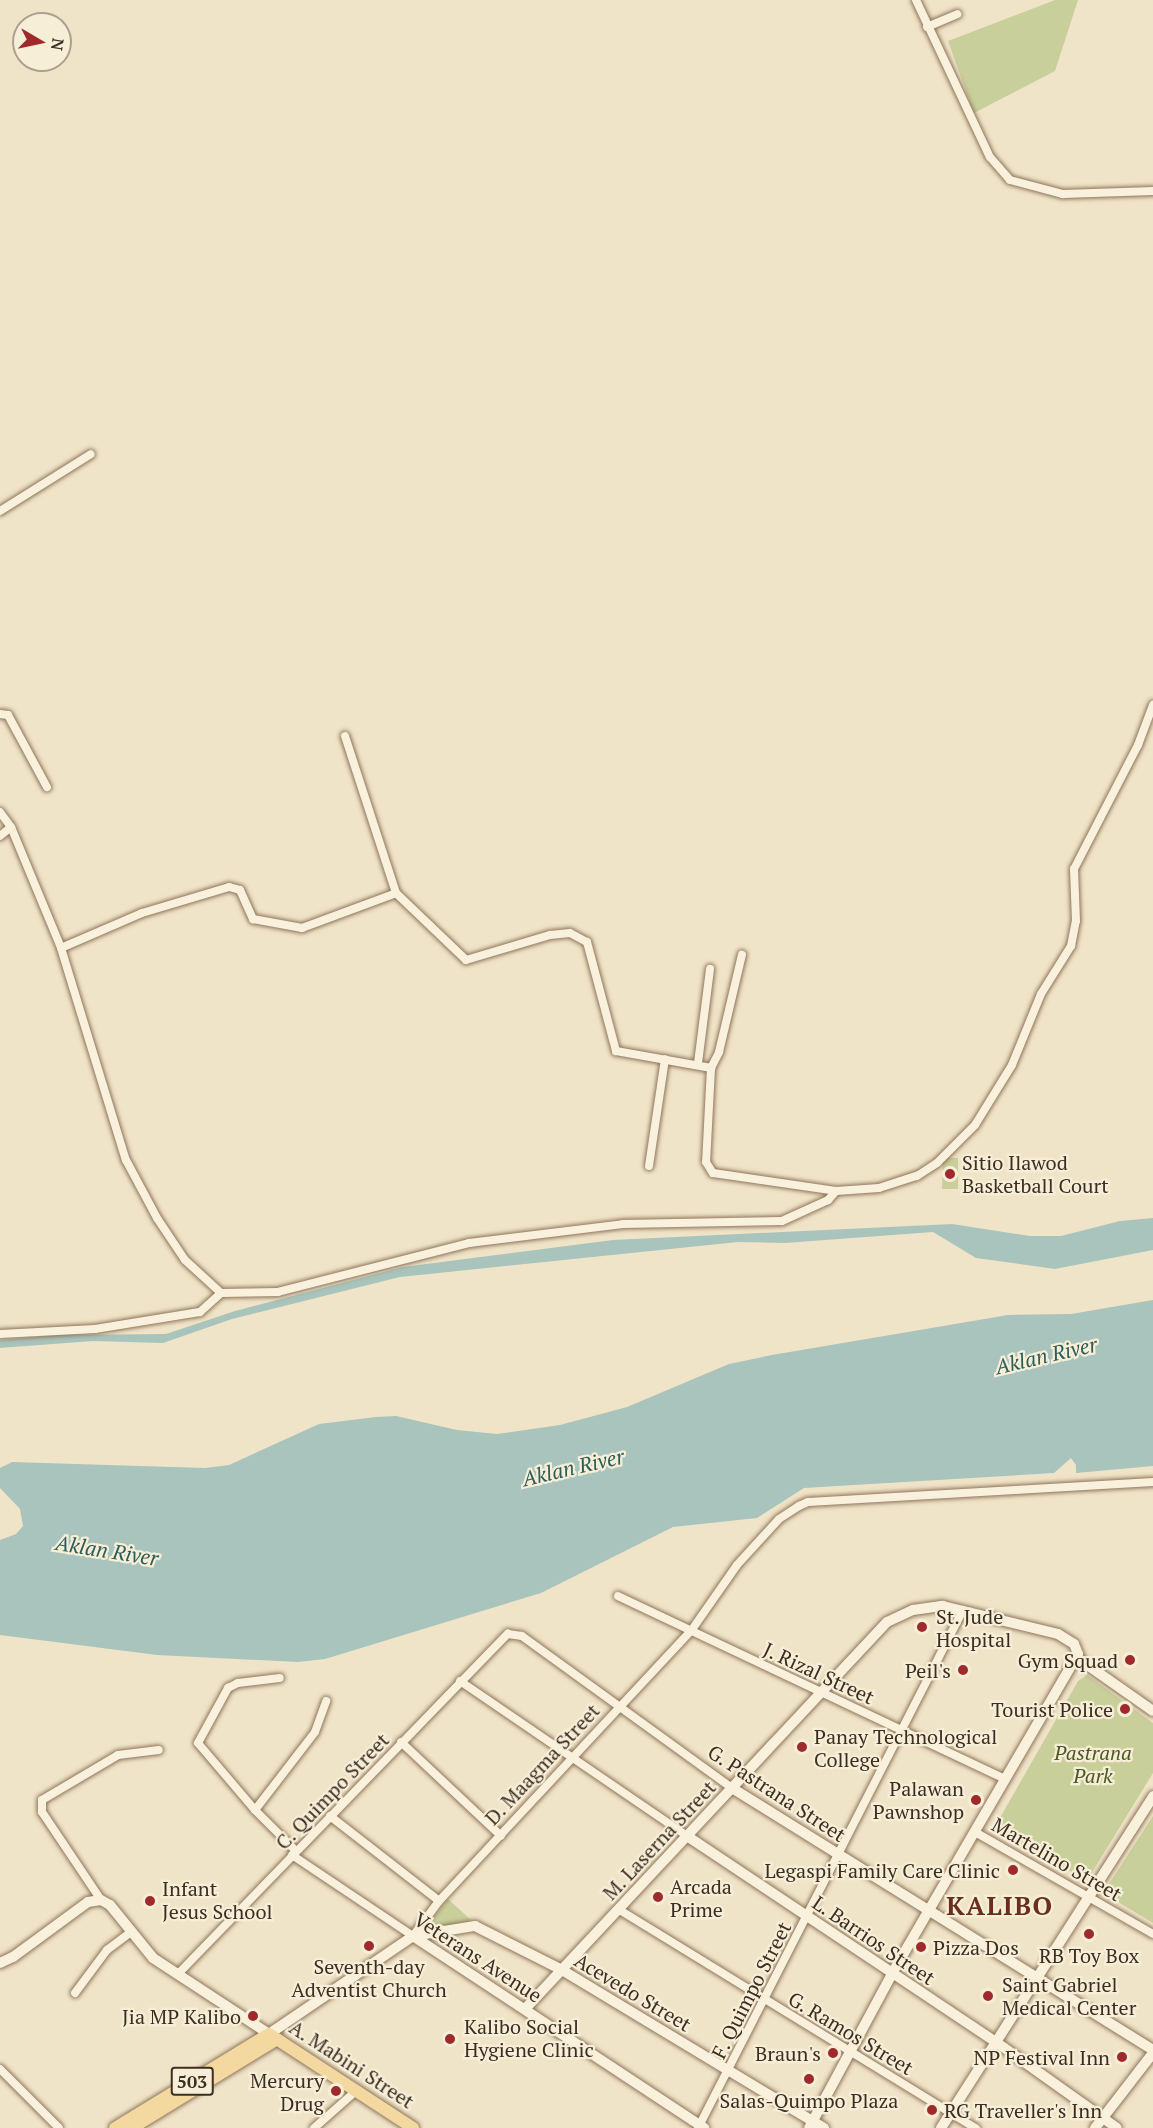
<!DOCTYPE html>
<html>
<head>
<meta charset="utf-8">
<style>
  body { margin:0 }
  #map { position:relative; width:1153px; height:2128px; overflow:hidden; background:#f0e4c8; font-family:"PT Serif",serif }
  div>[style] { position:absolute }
  .green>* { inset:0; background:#c9cf9b }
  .water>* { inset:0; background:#a9c4bc }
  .roads { filter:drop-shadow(0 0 2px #8d765c) drop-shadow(0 0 2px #8d765c) }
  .minor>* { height:8px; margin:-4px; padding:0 4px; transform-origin:4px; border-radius:4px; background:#faf1dc }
  .tertiary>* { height:10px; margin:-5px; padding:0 5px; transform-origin:5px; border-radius:5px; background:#faf1dc }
  .primary>* { height:12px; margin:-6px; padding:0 6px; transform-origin:6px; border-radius:6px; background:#f3d9a0 }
  .dots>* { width:16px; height:16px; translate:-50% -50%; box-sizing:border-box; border:3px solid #f7eed8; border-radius:50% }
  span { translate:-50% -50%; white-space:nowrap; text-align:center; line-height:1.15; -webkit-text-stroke:4.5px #f7eed8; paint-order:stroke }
  .shield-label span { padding:2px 4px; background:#f7eed8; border:2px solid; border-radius:4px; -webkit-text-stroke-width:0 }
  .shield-label { font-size:18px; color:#3d2e20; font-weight:700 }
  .poi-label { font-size:20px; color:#3d2e20 }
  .left { translate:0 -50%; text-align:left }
  .right { translate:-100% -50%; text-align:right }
  .street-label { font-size:20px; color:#3d2e20 }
  .park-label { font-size:20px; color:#4d5a26; font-style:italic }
  .water-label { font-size:21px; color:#2f5d5a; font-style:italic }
  .district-label { font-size:26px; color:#6b2e1e; font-weight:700; letter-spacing:1.5px }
  .north { position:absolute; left:12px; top:12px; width:60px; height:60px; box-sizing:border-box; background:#f7eed8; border:2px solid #ada18e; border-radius:50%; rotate:99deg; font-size:16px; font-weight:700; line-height:24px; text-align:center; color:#3d2e20 }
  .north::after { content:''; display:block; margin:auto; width:21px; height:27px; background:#9e2a2b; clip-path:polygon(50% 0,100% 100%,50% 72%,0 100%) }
</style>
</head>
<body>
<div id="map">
  <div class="green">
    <div style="clip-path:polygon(1055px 0,1078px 0,1055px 71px,974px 113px,948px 41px)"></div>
    <div style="clip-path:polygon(943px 1158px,958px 1158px,958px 1189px,942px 1189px)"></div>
    <div style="clip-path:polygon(1087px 1675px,1153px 1723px,1153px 1773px,1091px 1874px,1082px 1878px,1001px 1832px,997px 1823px,1078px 1681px)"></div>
    <div style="clip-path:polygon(1153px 1816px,1153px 1923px,1103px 1893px)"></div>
    <div style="clip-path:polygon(448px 1899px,471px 1920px,432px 1930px,430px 1922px)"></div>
  </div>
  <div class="water">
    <div style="clip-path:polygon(1153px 1218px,1153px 1250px,1055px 1269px,976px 1258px,933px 1232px,785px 1243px,738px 1242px,400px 1277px,232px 1319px,163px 1343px,93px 1341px,0 1348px,0 1340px,59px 1335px,166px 1334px,235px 1311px,403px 1267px,613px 1240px,952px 1224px,1030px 1236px,1061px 1236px,1120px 1221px)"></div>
    <div style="clip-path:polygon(1153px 1300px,1153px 1466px,1076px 1473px,1076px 1465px,1071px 1458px,1054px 1473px,804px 1488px,757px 1518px,673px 1527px,541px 1593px,325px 1659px,298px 1662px,157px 1655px,0 1635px,0 1540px,16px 1534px,23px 1526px,20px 1509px,0 1488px,0 1468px,12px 1462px,205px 1468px,229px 1465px,319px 1424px,376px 1417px,396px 1416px,457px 1430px,497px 1434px,560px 1425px,627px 1407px,729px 1364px,772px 1355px,1008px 1315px,1071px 1314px)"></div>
  </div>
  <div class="roads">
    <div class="minor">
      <div style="left:916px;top:0;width:174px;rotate:64.8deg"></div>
      <div style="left:990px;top:157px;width:30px;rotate:49deg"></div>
      <div style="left:1010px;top:180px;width:55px;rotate:14.8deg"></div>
      <div style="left:1063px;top:194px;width:90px;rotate:-1.9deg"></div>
      <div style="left:927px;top:27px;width:33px;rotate:-23deg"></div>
      <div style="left:0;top:511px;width:107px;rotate:-32.1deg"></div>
      <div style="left:0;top:714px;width:8px;rotate:7deg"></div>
      <div style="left:8px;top:715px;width:82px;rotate:61.6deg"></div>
      <div style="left:345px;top:736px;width:165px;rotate:72deg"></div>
      <div style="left:0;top:812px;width:19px;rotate:54deg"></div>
      <div style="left:11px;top:827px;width:131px;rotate:67.5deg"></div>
      <div style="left:61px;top:948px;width:222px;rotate:73deg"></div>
      <div style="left:126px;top:1160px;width:66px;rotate:61.9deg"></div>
      <div style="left:157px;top:1218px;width:50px;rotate:56.3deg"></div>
      <div style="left:185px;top:1260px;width:49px;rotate:42.5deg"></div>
      <div style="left:221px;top:1293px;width:57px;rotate:-1deg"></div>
      <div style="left:278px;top:1292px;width:197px;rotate:-14.4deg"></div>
      <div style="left:469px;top:1243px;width:155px;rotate:-7deg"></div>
      <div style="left:623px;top:1224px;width:159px;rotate:-1.1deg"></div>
      <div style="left:782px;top:1221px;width:51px;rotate:-24.5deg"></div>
      <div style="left:828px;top:1200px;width:12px;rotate:-48deg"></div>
      <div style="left:0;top:836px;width:14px;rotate:-39deg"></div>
      <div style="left:61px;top:948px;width:88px;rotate:-23.4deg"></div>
      <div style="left:142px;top:913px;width:91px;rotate:-16.6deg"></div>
      <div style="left:229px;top:887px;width:11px;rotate:15deg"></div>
      <div style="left:240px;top:890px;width:32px;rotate:66deg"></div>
      <div style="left:253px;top:919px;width:50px;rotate:10.4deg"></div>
      <div style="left:302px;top:928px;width:100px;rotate:-20.4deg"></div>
      <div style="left:396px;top:893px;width:97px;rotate:43.7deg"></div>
      <div style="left:466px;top:960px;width:88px;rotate:-16.6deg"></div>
      <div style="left:550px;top:935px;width:20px;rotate:-6deg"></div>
      <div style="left:570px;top:933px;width:19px;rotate:28deg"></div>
      <div style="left:587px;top:942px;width:113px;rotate:75.1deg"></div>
      <div style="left:616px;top:1051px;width:97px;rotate:10.1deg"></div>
      <div style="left:711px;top:1068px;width:94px;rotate:93deg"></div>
      <div style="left:706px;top:1162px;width:13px;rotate:58deg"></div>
      <div style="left:713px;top:1173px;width:124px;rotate:8.3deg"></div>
      <div style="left:836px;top:1191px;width:43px;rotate:-4deg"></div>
      <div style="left:879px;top:1188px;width:40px;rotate:-18deg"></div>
      <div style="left:917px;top:1176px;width:24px;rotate:-33deg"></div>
      <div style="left:937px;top:1163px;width:54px;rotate:-45deg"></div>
      <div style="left:975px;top:1125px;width:70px;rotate:-58.3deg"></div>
      <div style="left:1012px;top:1065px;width:77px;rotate:-67.8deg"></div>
      <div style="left:1041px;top:994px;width:57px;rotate:-58deg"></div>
      <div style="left:1071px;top:946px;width:25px;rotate:-79deg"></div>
      <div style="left:1076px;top:921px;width:52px;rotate:-92.2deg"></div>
      <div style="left:1074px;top:869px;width:140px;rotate:-62.7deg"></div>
      <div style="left:1138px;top:745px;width:43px;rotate:-69.4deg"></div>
      <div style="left:698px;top:1063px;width:95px;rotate:-82.7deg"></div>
      <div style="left:711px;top:1068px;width:18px;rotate:-63deg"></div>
      <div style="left:719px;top:1052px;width:100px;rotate:-76.7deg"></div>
      <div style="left:649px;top:1166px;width:108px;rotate:-81.5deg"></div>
      <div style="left:0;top:1334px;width:95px;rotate:-3deg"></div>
      <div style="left:95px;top:1329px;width:106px;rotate:-9.2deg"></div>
      <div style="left:200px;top:1312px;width:28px;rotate:-42deg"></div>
      <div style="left:618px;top:1596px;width:429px;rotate:25.3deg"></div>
      <div style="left:460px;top:1681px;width:275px;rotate:34.3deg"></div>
      <div style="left:401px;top:1742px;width:137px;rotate:43.2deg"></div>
      <div style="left:255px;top:1810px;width:88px;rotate:-130.4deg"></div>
      <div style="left:198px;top:1743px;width:63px;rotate:-61.4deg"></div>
      <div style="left:228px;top:1688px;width:11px;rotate:-27deg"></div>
      <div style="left:238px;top:1683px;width:42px;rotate:-6.8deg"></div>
      <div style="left:330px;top:1816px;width:138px;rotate:37.9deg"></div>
      <div style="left:975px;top:1832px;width:205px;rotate:29.8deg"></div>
      <div style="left:296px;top:1851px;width:58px;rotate:-135deg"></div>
      <div style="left:255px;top:1810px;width:98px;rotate:-52.4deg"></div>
      <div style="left:315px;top:1732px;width:33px;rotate:-70deg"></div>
      <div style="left:292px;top:1855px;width:146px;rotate:33.8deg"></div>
      <div style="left:413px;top:1936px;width:44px;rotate:-53.4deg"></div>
      <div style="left:439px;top:1901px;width:369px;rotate:-47deg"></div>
      <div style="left:691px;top:1631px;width:80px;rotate:-55.1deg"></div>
      <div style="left:737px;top:1565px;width:62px;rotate:-47.6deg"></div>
      <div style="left:779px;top:1519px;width:24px;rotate:-33deg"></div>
      <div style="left:799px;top:1506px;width:10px;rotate:-24deg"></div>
      <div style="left:808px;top:1502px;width:346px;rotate:-3.3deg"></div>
      <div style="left:101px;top:1900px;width:106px;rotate:-123.8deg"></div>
      <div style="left:42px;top:1812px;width:12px;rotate:-90deg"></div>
      <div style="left:42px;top:1800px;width:88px;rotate:-30.6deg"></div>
      <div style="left:118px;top:1755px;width:41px;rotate:-7deg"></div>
      <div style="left:618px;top:1909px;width:420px;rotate:31.5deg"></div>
      <div style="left:178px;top:1974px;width:474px;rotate:-45.9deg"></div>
      <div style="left:508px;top:1634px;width:14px;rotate:8deg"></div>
      <div style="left:522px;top:1636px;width:259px;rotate:35.9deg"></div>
      <div style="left:75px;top:1993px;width:54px;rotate:-53.3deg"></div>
      <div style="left:107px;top:1950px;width:30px;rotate:-37deg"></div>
      <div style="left:0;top:2069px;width:83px;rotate:45deg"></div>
      <div style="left:314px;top:2128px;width:56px;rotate:-41.4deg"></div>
      <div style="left:698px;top:2128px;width:582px;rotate:-62.91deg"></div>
    </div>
    <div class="tertiary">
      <div style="left:1076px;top:1657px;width:94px;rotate:35deg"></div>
      <div style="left:732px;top:1788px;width:496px;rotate:31.9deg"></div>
      <div style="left:687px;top:1836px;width:371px;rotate:33.7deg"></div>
      <div style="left:996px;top:2042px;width:148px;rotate:35.4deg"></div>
      <div style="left:413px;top:1936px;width:349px;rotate:33.4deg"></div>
      <div style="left:0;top:1963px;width:14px;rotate:-25deg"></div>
      <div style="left:13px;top:1957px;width:93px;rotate:-36.3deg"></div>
      <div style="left:88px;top:1902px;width:13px;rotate:-9deg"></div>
      <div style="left:101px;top:1900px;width:10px;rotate:29deg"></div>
      <div style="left:110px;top:1905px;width:68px;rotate:50.9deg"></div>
      <div style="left:153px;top:1958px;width:139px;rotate:33.2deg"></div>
      <div style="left:269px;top:2034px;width:174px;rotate:-34.2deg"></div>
      <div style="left:413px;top:1936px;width:63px;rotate:-9.2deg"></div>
      <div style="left:475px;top:1926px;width:97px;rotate:26.8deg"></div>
      <div style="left:562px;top:1970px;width:306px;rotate:31.1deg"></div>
      <div style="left:525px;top:2009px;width:530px;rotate:-46.91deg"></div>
      <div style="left:887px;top:1622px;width:29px;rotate:-25deg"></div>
      <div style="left:913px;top:1610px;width:30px;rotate:-8deg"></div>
      <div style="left:943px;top:1606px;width:118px;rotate:13.7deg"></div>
      <div style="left:1058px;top:1634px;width:19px;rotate:32deg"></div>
      <div style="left:1074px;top:1644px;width:11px;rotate:68deg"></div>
      <div style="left:1078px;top:1654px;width:370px;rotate:120.2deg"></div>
      <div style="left:892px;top:1974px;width:175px;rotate:118.3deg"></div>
      <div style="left:941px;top:2128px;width:394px;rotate:-57.4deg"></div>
      <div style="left:1095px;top:2128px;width:95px;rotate:-52.3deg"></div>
    </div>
    <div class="primary">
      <div style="left:115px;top:2128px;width:180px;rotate:-31.4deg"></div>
      <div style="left:269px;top:2034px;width:172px;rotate:33.1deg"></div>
      <div style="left:132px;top:2128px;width:170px;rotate:-31.5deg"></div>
    </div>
  </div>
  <div class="dots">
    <div style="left:950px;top:1174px;background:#9e2a2b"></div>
    <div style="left:922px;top:1627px;background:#9e2a2b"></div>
    <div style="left:1130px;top:1660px;background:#9e2a2b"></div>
    <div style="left:963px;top:1670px;background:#9e2a2b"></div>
    <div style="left:1125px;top:1709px;background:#9e2a2b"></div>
    <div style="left:802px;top:1747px;background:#9e2a2b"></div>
    <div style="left:976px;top:1800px;background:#9e2a2b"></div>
    <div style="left:1013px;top:1870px;background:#9e2a2b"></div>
    <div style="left:658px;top:1897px;background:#9e2a2b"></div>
    <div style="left:150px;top:1901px;background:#9e2a2b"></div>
    <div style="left:1089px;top:1934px;background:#9e2a2b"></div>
    <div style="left:369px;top:1946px;background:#9e2a2b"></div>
    <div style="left:921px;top:1947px;background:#9e2a2b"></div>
    <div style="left:988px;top:1996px;background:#9e2a2b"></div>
    <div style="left:253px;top:2016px;background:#9e2a2b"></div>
    <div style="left:450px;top:2039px;background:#9e2a2b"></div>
    <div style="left:833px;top:2053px;background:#9e2a2b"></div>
    <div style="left:1122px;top:2057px;background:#9e2a2b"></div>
    <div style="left:809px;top:2079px;background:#9e2a2b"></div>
    <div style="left:336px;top:2091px;background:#9e2a2b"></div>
    <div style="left:932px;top:2110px;background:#9e2a2b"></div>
  </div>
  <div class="shield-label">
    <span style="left:192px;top:2081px">503</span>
  </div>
  <div class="poi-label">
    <span class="left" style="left:962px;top:1174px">Sitio Ilawod<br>Basketball Court</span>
    <span class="left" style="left:936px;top:1628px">St. Jude<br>Hospital</span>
    <span class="right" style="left:1118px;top:1660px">Gym Squad</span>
    <span class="right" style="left:951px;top:1670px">Peil's</span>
    <span class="right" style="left:1113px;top:1709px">Tourist Police</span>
    <span class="left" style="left:814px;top:1748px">Panay Technological<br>College</span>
    <span class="right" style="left:964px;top:1800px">Palawan<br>Pawnshop</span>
    <span class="right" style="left:1000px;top:1870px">Legaspi Family Care Clinic</span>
    <span class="left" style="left:670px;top:1898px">Arcada<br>Prime</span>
    <span class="left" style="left:162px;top:1900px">Infant<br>Jesus School</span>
    <span class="left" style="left:933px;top:1947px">Pizza Dos</span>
    <span style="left:1089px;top:1955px">RB Toy Box</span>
    <span style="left:369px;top:1978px">Seventh-day<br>Adventist Church</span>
    <span class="left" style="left:1002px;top:1996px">Saint Gabriel<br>Medical Center</span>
    <span class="right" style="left:241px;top:2016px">Jia MP Kalibo</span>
    <span class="left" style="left:464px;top:2038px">Kalibo Social<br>Hygiene Clinic</span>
    <span class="right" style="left:821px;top:2053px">Braun's</span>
    <span class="right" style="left:1110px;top:2057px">NP Festival Inn</span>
    <span class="right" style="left:324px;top:2092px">Mercury<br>Drug</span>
    <span style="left:809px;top:2100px">Salas-Quimpo Plaza</span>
    <span class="left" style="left:944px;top:2110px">RG Traveller's Inn</span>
  </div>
  <div class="street-label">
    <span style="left:819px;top:1673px;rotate:25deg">J. Rizal Street</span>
    <span style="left:542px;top:1764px;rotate:-47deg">D. Maagma Street</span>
    <span style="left:332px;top:1791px;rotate:-46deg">C. Quimpo Street</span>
    <span style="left:777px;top:1793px;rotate:33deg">G. Pastrana Street</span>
    <span style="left:659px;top:1840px;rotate:-47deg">M. Laserna Street</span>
    <span style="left:1057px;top:1859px;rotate:30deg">Martelino Street</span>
    <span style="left:874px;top:1940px;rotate:34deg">L. Barrios Street</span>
    <span style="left:478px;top:1957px;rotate:33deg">Veterans Avenue</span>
    <span style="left:751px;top:1990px;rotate:-63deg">F. Quimpo Street</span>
    <span style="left:633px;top:1992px;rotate:31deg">Acevedo Street</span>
    <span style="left:851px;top:2033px;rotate:31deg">G. Ramos Street</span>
    <span style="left:352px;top:2064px;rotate:33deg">A. Mabini Street</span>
  </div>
  <div class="park-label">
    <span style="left:1093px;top:1764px">Pastrana<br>Park</span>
  </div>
  <div class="water-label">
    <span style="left:1046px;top:1355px;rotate:-13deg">Aklan River</span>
    <span style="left:573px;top:1467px;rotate:-13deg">Aklan River</span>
    <span style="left:107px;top:1550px;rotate:9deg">Aklan River</span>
  </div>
  <div class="district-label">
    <span style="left:1000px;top:1906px">KALIBO</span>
  </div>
  <div class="north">N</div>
</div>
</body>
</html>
